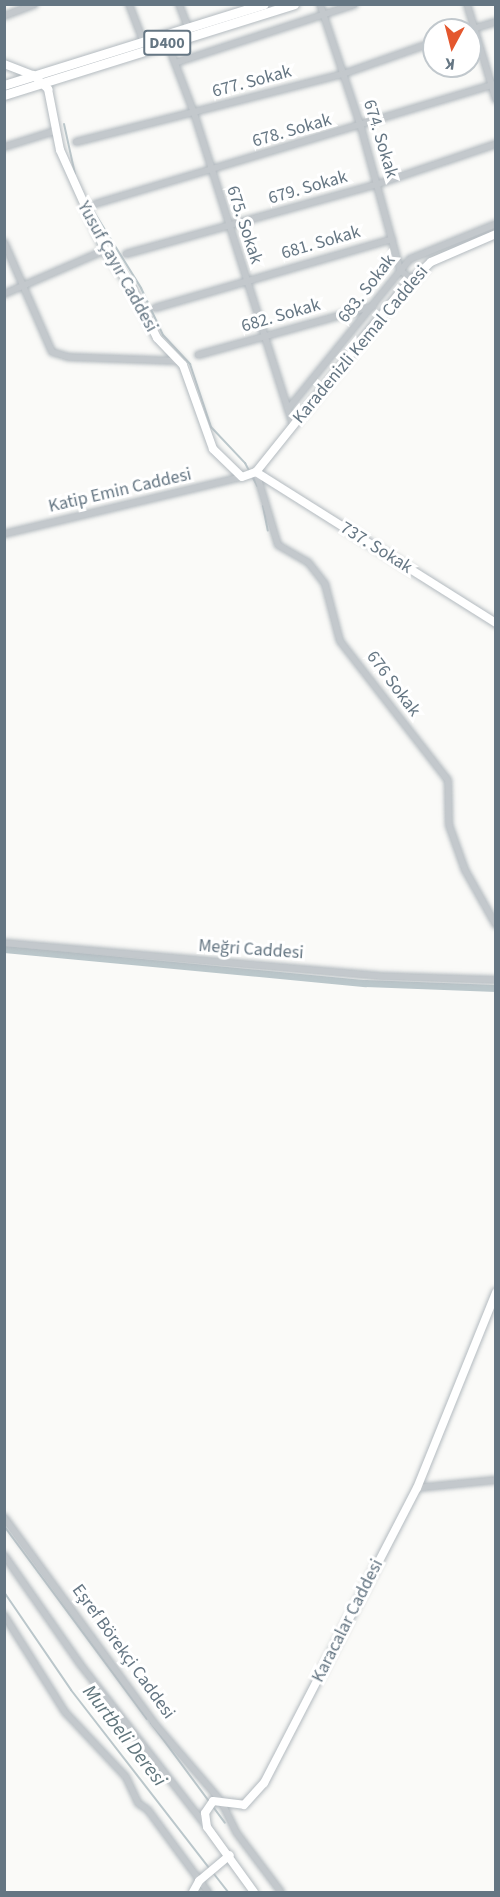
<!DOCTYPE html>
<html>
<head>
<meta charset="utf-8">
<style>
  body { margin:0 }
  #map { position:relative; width:500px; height:1897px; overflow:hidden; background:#fafaf8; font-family:"Source Sans 3",sans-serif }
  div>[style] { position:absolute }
  .stream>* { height:2px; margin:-1px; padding:0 1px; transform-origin:1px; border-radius:1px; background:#bbc7cb }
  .canal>* { height:7px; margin:-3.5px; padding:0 3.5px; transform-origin:3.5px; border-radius:3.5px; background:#bbc7cb }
  .roads { filter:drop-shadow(0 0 2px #b3babf) drop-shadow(0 0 2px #b3babf) }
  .street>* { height:6px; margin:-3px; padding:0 3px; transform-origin:3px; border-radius:3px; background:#c3c8cc }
  .secondary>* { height:8px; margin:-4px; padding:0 4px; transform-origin:4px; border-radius:4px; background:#fff }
  .primary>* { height:9px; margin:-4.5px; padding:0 4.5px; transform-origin:4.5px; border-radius:4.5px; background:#fff }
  span { translate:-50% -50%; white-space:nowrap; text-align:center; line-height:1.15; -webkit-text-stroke:6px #fff; paint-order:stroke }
  .shield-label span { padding:2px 4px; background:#fff; border:2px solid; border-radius:4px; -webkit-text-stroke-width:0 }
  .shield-label { font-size:16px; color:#657683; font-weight:700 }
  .street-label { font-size:18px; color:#657683 }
  .water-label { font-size:20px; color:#60757c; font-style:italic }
  .frame { position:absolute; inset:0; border:6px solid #657683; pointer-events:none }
  .north { position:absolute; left:422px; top:18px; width:60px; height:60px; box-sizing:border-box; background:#fff; border:2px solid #c1c8cd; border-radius:50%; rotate:187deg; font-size:16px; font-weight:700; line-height:24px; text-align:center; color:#657683 }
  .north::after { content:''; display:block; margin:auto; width:21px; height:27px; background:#e4572e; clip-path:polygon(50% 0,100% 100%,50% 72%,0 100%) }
</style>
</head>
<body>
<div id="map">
  <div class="stream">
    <div style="left:64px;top:124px;width:51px;rotate:77.6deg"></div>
    <div style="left:89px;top:204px;width:99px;rotate:58.2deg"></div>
    <div style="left:141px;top:288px;width:52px;rotate:64.9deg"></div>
    <div style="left:163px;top:335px;width:40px;rotate:47deg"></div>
    <div style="left:190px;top:364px;width:66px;rotate:71.6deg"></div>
    <div style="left:211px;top:427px;width:50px;rotate:46.6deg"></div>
    <div style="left:245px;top:463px;width:26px;rotate:62deg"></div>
    <div style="left:263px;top:506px;width:25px;rotate:79deg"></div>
    <div style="left:4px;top:1526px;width:240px;rotate:53.5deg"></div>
    <div style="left:4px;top:1592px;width:119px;rotate:55.6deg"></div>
    <div style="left:71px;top:1690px;width:227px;rotate:52.2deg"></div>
    <div style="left:151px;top:1723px;width:124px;rotate:53.5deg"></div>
    <div style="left:214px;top:1874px;width:23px;rotate:52deg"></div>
  </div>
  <div class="canal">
    <div style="left:4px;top:949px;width:363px;rotate:5.4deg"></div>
    <div style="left:365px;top:983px;width:131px;rotate:2.2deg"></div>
  </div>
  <div class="roads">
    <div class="street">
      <div style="left:129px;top:4px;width:42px;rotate:69deg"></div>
      <div style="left:179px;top:4px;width:26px;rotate:69deg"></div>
      <div style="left:320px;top:4px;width:130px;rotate:71.6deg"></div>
      <div style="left:361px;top:127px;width:148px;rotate:74.7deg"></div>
      <div style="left:400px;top:270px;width:16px;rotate:40deg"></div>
      <div style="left:467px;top:4px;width:100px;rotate:73.2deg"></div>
      <div style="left:4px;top:16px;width:33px;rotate:-21deg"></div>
      <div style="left:469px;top:30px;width:28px;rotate:-17deg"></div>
      <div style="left:167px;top:42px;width:76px;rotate:69.2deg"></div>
      <div style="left:194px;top:113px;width:328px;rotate:72.4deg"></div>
      <div style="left:175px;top:63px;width:189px;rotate:-18.1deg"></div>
      <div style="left:76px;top:142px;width:276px;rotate:-14.3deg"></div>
      <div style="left:343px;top:74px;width:96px;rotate:-19.4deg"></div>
      <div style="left:4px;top:147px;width:53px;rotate:-17.4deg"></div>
      <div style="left:95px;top:204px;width:419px;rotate:-16.7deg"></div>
      <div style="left:4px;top:242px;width:120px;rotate:66.4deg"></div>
      <div style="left:52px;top:352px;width:17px;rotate:17deg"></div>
      <div style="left:68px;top:357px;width:111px;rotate:2.1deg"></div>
      <div style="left:126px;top:254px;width:262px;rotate:-15.5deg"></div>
      <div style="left:378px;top:184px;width:125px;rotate:-18.7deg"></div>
      <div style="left:4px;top:294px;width:110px;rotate:-23.5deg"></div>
      <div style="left:155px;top:308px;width:247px;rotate:-16.2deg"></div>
      <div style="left:198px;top:355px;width:182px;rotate:-15.6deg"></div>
      <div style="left:288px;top:409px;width:193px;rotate:-50.9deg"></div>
      <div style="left:410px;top:259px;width:93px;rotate:-22.1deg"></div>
      <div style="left:256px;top:472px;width:76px;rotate:73.2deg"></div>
      <div style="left:278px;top:545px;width:34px;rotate:30deg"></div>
      <div style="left:308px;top:562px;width:28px;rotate:52deg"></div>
      <div style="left:325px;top:584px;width:59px;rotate:75.3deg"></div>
      <div style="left:340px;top:641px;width:176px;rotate:52.2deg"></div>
      <div style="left:448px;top:780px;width:45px;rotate:88.7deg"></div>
      <div style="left:449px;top:825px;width:48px;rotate:70.4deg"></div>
      <div style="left:465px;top:870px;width:63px;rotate:60.6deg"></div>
      <div style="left:4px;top:534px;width:245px;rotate:-13.5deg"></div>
      <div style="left:4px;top:943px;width:375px;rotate:5deg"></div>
      <div style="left:378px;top:976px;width:118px;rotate:1.9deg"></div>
      <div style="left:417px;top:1488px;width:79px;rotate:-5.8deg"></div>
      <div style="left:4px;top:1517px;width:255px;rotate:53.9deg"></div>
      <div style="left:154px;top:1723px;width:103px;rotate:49.3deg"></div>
      <div style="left:221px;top:1801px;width:34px;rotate:64deg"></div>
      <div style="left:236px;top:1832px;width:75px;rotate:53.1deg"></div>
      <div style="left:4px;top:1555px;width:133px;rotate:55.1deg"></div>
      <div style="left:80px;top:1664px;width:205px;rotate:52.1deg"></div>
      <div style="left:4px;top:1615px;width:115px;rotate:57.8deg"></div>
      <div style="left:65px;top:1712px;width:89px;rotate:46.8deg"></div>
      <div style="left:126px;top:1777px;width:29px;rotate:65deg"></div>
      <div style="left:138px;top:1803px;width:12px;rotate:35deg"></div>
      <div style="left:148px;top:1810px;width:102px;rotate:53.8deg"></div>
    </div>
    <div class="secondary">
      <div style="left:4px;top:64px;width:31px;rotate:21deg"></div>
      <div style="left:33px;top:75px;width:21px;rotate:43deg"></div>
      <div style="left:48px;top:89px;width:62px;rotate:78.9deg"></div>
      <div style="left:60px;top:150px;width:110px;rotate:65.8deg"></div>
      <div style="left:105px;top:250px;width:47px;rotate:54.6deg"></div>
      <div style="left:132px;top:288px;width:56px;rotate:63.4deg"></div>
      <div style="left:157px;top:338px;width:37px;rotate:46deg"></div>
      <div style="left:183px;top:365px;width:89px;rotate:70.3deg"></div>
      <div style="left:213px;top:449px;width:40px;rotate:44deg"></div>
      <div style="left:242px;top:477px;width:15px;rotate:-20deg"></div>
      <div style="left:256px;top:472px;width:233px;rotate:-51.3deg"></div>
      <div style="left:402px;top:290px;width:40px;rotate:-44deg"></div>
      <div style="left:431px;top:262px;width:71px;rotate:-23.3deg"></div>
      <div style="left:256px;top:472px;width:284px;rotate:32.2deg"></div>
      <div style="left:193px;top:1892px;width:13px;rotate:-61deg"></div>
      <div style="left:199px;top:1881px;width:40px;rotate:-40deg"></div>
      <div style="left:254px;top:1892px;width:80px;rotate:-125.9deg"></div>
      <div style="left:207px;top:1827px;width:14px;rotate:-98deg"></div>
      <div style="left:205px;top:1813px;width:14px;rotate:-56deg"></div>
      <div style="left:213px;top:1801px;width:31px;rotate:7deg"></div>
      <div style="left:244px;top:1805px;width:30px;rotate:-48deg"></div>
      <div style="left:264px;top:1783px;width:332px;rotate:-62.6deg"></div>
      <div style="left:417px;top:1488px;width:211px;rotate:-68deg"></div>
    </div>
    <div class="primary">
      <div style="left:4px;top:85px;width:272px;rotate:-17.3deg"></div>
      <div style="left:4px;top:95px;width:304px;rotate:-17.4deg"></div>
    </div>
  </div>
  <div class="shield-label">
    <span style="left:167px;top:43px">D400</span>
  </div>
  <div class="street-label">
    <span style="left:252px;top:82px;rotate:-15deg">677. Sokak</span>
    <span style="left:292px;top:131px;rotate:-16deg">678. Sokak</span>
    <span style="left:380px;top:139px;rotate:73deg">674. Sokak</span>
    <span style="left:308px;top:188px;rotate:-16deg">679. Sokak</span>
    <span style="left:244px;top:225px;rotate:72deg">675. Sokak</span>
    <span style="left:321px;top:243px;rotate:-16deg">681. Sokak</span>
    <span style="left:117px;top:267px;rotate:61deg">Yusuf Çayır Caddesi</span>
    <span style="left:367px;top:289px;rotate:-52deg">683. Sokak</span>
    <span style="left:281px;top:316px;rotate:-16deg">682. Sokak</span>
    <span style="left:361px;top:345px;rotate:-50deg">Karadenizli Kemal Caddesi</span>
    <span style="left:120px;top:491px;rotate:-13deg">Katip Emin Caddesi</span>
    <span style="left:376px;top:548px;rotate:32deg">737. Sokak</span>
    <span style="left:393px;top:684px;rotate:53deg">676 Sokak</span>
    <span style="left:251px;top:950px;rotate:4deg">Meğri Caddesi</span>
    <span style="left:348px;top:1621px;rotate:-63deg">Karacalar Caddesi</span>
    <span style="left:123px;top:1652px;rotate:54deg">Eşref Börekçi Caddesi</span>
  </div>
  <div class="water-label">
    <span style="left:124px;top:1736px;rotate:52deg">Murtbeli Deresi</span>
  </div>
  <div class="frame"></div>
  <div class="north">K</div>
</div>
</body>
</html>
